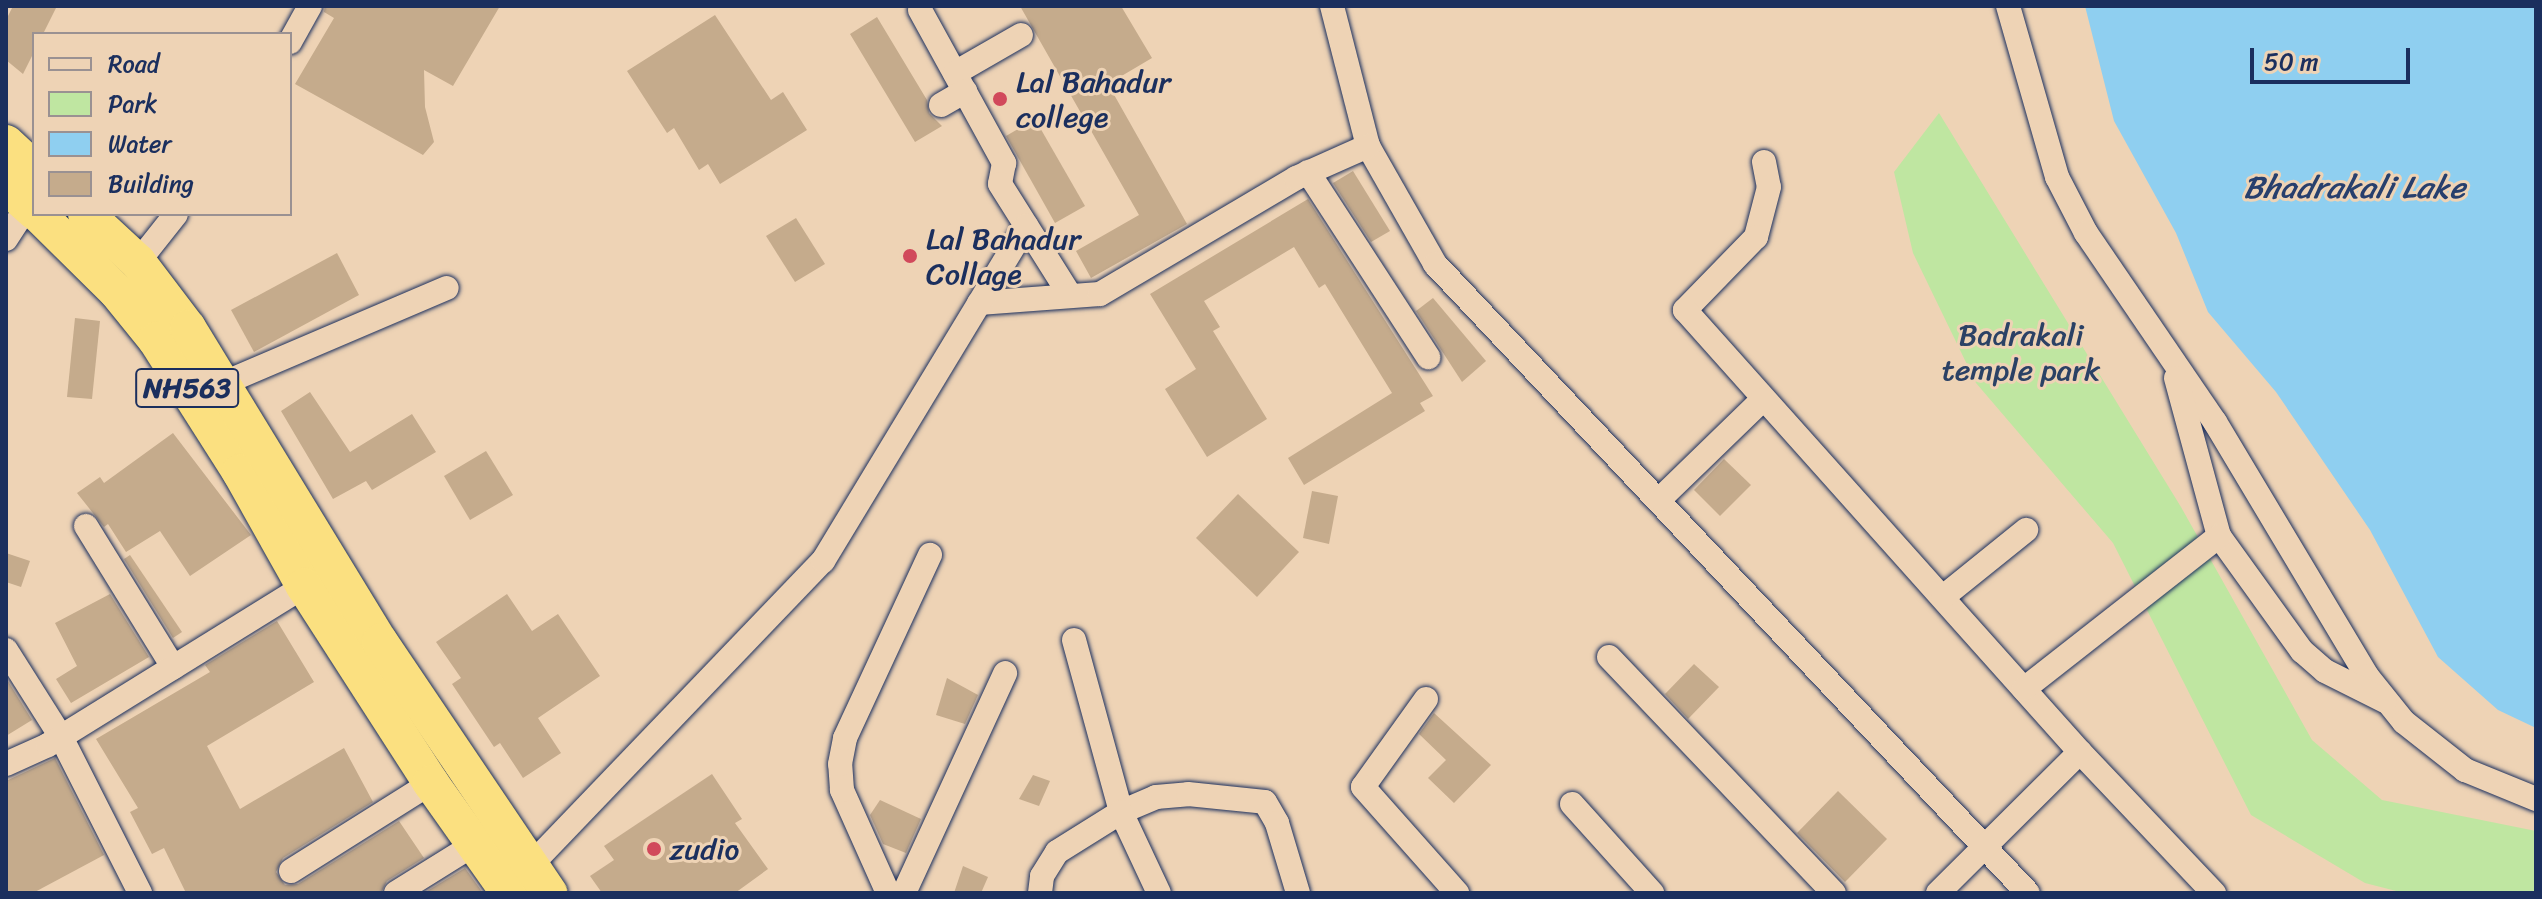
<!DOCTYPE html>
<html>
<head>
<meta charset="utf-8">
<style>
  body { margin:0 }
  #map { position:relative; width:2542px; height:899px; overflow:hidden; background:#eed3b5; font-family:Sriracha,sans-serif }
  div>[style] { position:absolute }
  .green>* { inset:0; background:#bfe6a1 }
  .water>* { inset:0; background:#8fcff0 }
  .building>* { inset:0; background:#c5ab8c }
  .roads { filter:drop-shadow(0 0 2px #1b2f5e) drop-shadow(0 0 2px #1b2f5e) }
  .minor>* { height:24px; margin:-12px; padding:0 12px; transform-origin:12px; border-radius:12px; background:#eed3b5 }
  .highway>* { height:36px; margin:-18px; padding:0 18px; transform-origin:18px; border-radius:18px; background:#fbe080 }
  .dots>* { width:22px; height:22px; translate:-50% -50%; box-sizing:border-box; border:4px solid #eed3b5; border-radius:50% }
  span { translate:-50% -50%; white-space:nowrap; text-align:center; line-height:1.15; -webkit-text-stroke:6px #eed3b5; paint-order:stroke }
  .shield-label span { padding:2px 6px; background:#eed3b5; border:2px solid; border-radius:6px; -webkit-text-stroke-width:0 }
  .shield-label { font-size:28px; color:#1b2f5e; font-weight:700 }
  .poi-label { font-size:30px; color:#1b2f5e }
  .left { translate:0 -50%; text-align:left }
  .park-label { font-size:30px; color:#2b4165 }
  .water-label { font-size:32px; color:#273f6d; font-style:italic }
  .frame { position:absolute; inset:0; border:8px solid #1b2f5e; pointer-events:none }
  .legend { position:absolute; left:32px; top:32px; width:260px; height:184px; box-sizing:border-box; background:#eed3b5; border:2px solid #9a9192; margin:0; padding:10px 14px; list-style:none; font-size:24px; color:#1b2f5e }
  .legend li { display:flex; align-items:center; gap:16px; height:40px }
  .legend b { width:40px; border:2px solid #9a9192 }
  .scale { position:absolute; left:2250px; top:48px; width:160px; height:36px; box-sizing:border-box; border:4px solid #1b2f5e; border-top:0; padding-left:10px; font-size:24px; line-height:28px; white-space:nowrap; color:#1b2f5e; -webkit-text-stroke:6px #eed3b5; paint-order:stroke }
</style>
</head>
<body>
<div id="map">
  <div class="green">
    <div style="clip-path:polygon(1939px 113px,2181px 507px,2312px 740px,2382px 800px,2536px 831px,2536px 893px,2404px 893px,2365px 883px,2251px 815px,2113px 543px,1976px 383px,1913px 253px,1894px 172px)"></div>
  </div>
  <div class="water">
    <div style="clip-path:polygon(2085px 6px,2536px 6px,2536px 728px,2498px 710px,2438px 657px,2370px 530px,2276px 392px,2208px 312px,2176px 233px,2114px 121px)"></div>
  </div>
  <div class="building">
    <div style="clip-path:polygon(13px 6px,57px 6px,43px 34px,34px 34px,34px 52px,23px 74px,6px 60px,6px 20px)"></div>
    <div style="clip-path:polygon(325px 6px,500px 6px,453px 86px,424px 70px,425px 107px,434px 142px,423px 155px,295px 84px,334px 18px,324px 12px)"></div>
    <div style="clip-path:polygon(1020px 6px,1121px 6px,1152px 58px,1108px 84px,1187px 224px,1091px 278px,1076px 251px,1139px 215px)"></div>
    <div style="clip-path:polygon(715px 15px,771px 100px,783px 92px,807px 130px,720px 184px,708px 164px,699px 170px,674px 128px,667px 133px,627px 71px)"></div>
    <div style="clip-path:polygon(877px 17px,927px 100px,929px 113px,942px 126px,915px 142px,850px 34px)"></div>
    <div style="clip-path:polygon(1035px 119px,1085px 206px,1055px 223px,1006px 136px)"></div>
    <div style="clip-path:polygon(1353px 171px,1390px 231px,1371px 242px,1333px 183px)"></div>
    <div style="clip-path:polygon(1308px 199px,1433px 396px,1420px 403px,1425px 411px,1304px 485px,1288px 458px,1392px 393px,1325px 284px,1319px 288px,1294px 247px,1204px 301px,1220px 327px,1213px 331px,1267px 419px,1207px 457px,1165px 389px,1196px 369px,1150px 294px)"></div>
    <div style="clip-path:polygon(796px 218px,825px 264px,795px 282px,766px 236px)"></div>
    <div style="clip-path:polygon(337px 253px,359px 295px,254px 352px,231px 310px)"></div>
    <div style="clip-path:polygon(1433px 298px,1486px 361px,1462px 382px,1416px 311px)"></div>
    <div style="clip-path:polygon(75px 318px,100px 321px,92px 399px,67px 397px)"></div>
    <div style="clip-path:polygon(310px 392px,350px 452px,412px 414px,436px 452px,372px 490px,366px 481px,333px 499px,281px 411px)"></div>
    <div style="clip-path:polygon(173px 433px,251px 535px,190px 576px,160px 531px,126px 552px,108px 524px,104px 527px,77px 493px,100px 477px,104px 483px)"></div>
    <div style="clip-path:polygon(486px 451px,513px 495px,470px 520px,444px 476px)"></div>
    <div style="clip-path:polygon(1724px 459px,1751px 485px,1720px 516px,1694px 490px)"></div>
    <div style="clip-path:polygon(1312px 491px,1338px 496px,1329px 544px,1303px 538px)"></div>
    <div style="clip-path:polygon(1238px 494px,1299px 552px,1257px 597px,1196px 538px)"></div>
    <div style="clip-path:polygon(6px 553px,30px 561px,21px 587px,6px 582px)"></div>
    <div style="clip-path:polygon(130px 555px,182px 632px,173px 638px,124px 559px)"></div>
    <div style="clip-path:polygon(110px 594px,149px 657px,71px 703px,56px 679px,77px 666px,55px 623px)"></div>
    <div style="clip-path:polygon(507px 594px,532px 631px,558px 614px,600px 676px,538px 718px,561px 753px,523px 778px,500px 743px,494px 747px,452px 684px,461px 678px,436px 642px)"></div>
    <div style="clip-path:polygon(277px 621px,314px 682px,207px 746px,240px 809px,344px 748px,373px 802px,283px 858px,276px 872px,285px 885px,298px 884px,399px 821px,424px 858px,387px 881px,381px 893px,186px 893px,164px 848px,152px 854px,130px 812px,138px 808px,96px 739px,210px 672px,205px 665px)"></div>
    <div style="clip-path:polygon(1694px 664px,1719px 687px,1688px 719px,1665px 694px)"></div>
    <div style="clip-path:polygon(6px 678px,32px 720px,6px 736px)"></div>
    <div style="clip-path:polygon(947px 678px,978px 695px,965px 724px,936px 715px)"></div>
    <div style="clip-path:polygon(1434px 713px,1491px 765px,1454px 803px,1428px 778px,1446px 760px,1419px 734px)"></div>
    <div style="clip-path:polygon(55px 758px,104px 855px,33px 893px,6px 893px,6px 781px)"></div>
    <div style="clip-path:polygon(712px 774px,742px 819px,735px 823px,768px 869px,735px 893px,602px 893px,590px 876px,614px 860px,604px 846px)"></div>
    <div style="clip-path:polygon(1033px 775px,1050px 781px,1039px 806px,1019px 799px)"></div>
    <div style="clip-path:polygon(1838px 791px,1887px 839px,1845px 882px,1797px 833px)"></div>
    <div style="clip-path:polygon(880px 800px,921px 819px,906px 853px,883px 844px,870px 815px)"></div>
    <div style="clip-path:polygon(963px 866px,988px 877px,981px 893px,954px 893px)"></div>
    <div style="clip-path:polygon(465px 868px,483px 893px,424px 893px)"></div>
  </div>
  <div class="roads">
    <div class="minor">
      <div style="left:1332px;top:6px;width:145px;rotate:75.6deg"></div>
      <div style="left:1368px;top:146px;width:136px;rotate:60.4deg"></div>
      <div style="left:1435px;top:264px;width:864px;rotate:46.69deg"></div>
      <div style="left:2008px;top:6px;width:178px;rotate:74deg"></div>
      <div style="left:2057px;top:177px;width:63px;rotate:62.6deg"></div>
      <div style="left:2086px;top:233px;width:229px;rotate:55.7deg"></div>
      <div style="left:2215px;top:422px;width:296px;rotate:59.1deg"></div>
      <div style="left:2367px;top:676px;width:59px;rotate:51.2deg"></div>
      <div style="left:2404px;top:722px;width:78px;rotate:38.2deg"></div>
      <div style="left:2465px;top:770px;width:77px;rotate:22.2deg"></div>
      <div style="left:920px;top:10px;width:175px;rotate:61.2deg"></div>
      <div style="left:1004px;top:163px;width:21px;rotate:101deg"></div>
      <div style="left:1000px;top:184px;width:131px;rotate:57.8deg"></div>
      <div style="left:290px;top:42px;width:41px;rotate:-60.9deg"></div>
      <div style="left:955px;top:73px;width:76px;rotate:-29.9deg"></div>
      <div style="left:941px;top:105px;width:28px;rotate:-30deg"></div>
      <div style="left:1764px;top:162px;width:25px;rotate:79deg"></div>
      <div style="left:1769px;top:187px;width:52px;rotate:104.6deg"></div>
      <div style="left:1756px;top:237px;width:102px;rotate:134.2deg"></div>
      <div style="left:1685px;top:310px;width:593px;rotate:48.21deg"></div>
      <div style="left:2080px;top:752px;width:195px;rotate:46.5deg"></div>
      <div style="left:1308px;top:172px;width:221px;rotate:57deg"></div>
      <div style="left:6px;top:239px;width:40px;rotate:-57.1deg"></div>
      <div style="left:138px;top:262px;width:61px;rotate:-51.6deg"></div>
      <div style="left:979px;top:303px;width:121px;rotate:-4.3deg"></div>
      <div style="left:1100px;top:294px;width:228px;rotate:-30.6deg"></div>
      <div style="left:1296px;top:178px;width:79px;rotate:-24deg"></div>
      <div style="left:2176px;top:378px;width:164px;rotate:74.8deg"></div>
      <div style="left:2219px;top:536px;width:142px;rotate:54.2deg"></div>
      <div style="left:2302px;top:651px;width:30px;rotate:41deg"></div>
      <div style="left:2325px;top:671px;width:67px;rotate:26.6deg"></div>
      <div style="left:224px;top:383px;width:242px;rotate:-23.1deg"></div>
      <div style="left:1660px;top:499px;width:142px;rotate:-44.1deg"></div>
      <div style="left:86px;top:526px;width:166px;rotate:58.3deg"></div>
      <div style="left:1943px;top:597px;width:107px;rotate:-38.9deg"></div>
      <div style="left:1074px;top:640px;width:178px;rotate:74.7deg"></div>
      <div style="left:1121px;top:812px;width:38px;rotate:-23deg"></div>
      <div style="left:1156px;top:797px;width:32px;rotate:-5deg"></div>
      <div style="left:1188px;top:794px;width:77px;rotate:5.9deg"></div>
      <div style="left:1265px;top:802px;width:24px;rotate:60deg"></div>
      <div style="left:1277px;top:823px;width:73px;rotate:73.3deg"></div>
      <div style="left:6px;top:650px;width:103px;rotate:57.7deg"></div>
      <div style="left:61px;top:737px;width:175px;rotate:63.1deg"></div>
      <div style="left:1609px;top:657px;width:326px;rotate:46.4deg"></div>
      <div style="left:2024px;top:689px;width:248px;rotate:-38.1deg"></div>
      <div style="left:1426px;top:699px;width:108px;rotate:125.6deg"></div>
      <div style="left:1363px;top:787px;width:142px;rotate:48.4deg"></div>
      <div style="left:6px;top:764px;width:46px;rotate:-24.3deg"></div>
      <div style="left:48px;top:745px;width:315px;rotate:-31.8deg"></div>
      <div style="left:1572px;top:804px;width:120px;rotate:48deg"></div>
      <div style="left:531px;top:865px;width:422px;rotate:-46.2deg"></div>
      <div style="left:823px;top:561px;width:392px;rotate:-58.8deg"></div>
      <div style="left:291px;top:871px;width:165px;rotate:-32.2deg"></div>
      <div style="left:396px;top:893px;width:91px;rotate:-31.9deg"></div>
      <div style="left:888px;top:893px;width:113px;rotate:-114.1deg"></div>
      <div style="left:842px;top:790px;width:26px;rotate:-94deg"></div>
      <div style="left:840px;top:764px;width:26px;rotate:-79deg"></div>
      <div style="left:845px;top:738px;width:202px;rotate:-65.1deg"></div>
      <div style="left:904px;top:893px;width:242px;rotate:-65.3deg"></div>
      <div style="left:1040px;top:893px;width:17px;rotate:-83deg"></div>
      <div style="left:1042px;top:876px;width:28px;rotate:-58deg"></div>
      <div style="left:1057px;top:852px;width:75px;rotate:-32deg"></div>
      <div style="left:1121px;top:812px;width:89px;rotate:64.9deg"></div>
      <div style="left:1938px;top:893px;width:200px;rotate:-44.8deg"></div>
    </div>
    <div class="highway">
      <div style="left:6px;top:143px;width:38px;rotate:43deg"></div>
      <div style="left:6px;top:186px;width:38px;rotate:42deg"></div>
      <div style="left:38px;top:214px;width:111px;rotate:44.6deg"></div>
      <div style="left:117px;top:292px;width:62px;rotate:50.9deg"></div>
      <div style="left:156px;top:340px;width:156px;rotate:57.5deg"></div>
      <div style="left:240px;top:472px;width:131px;rotate:60.7deg"></div>
      <div style="left:304px;top:586px;width:234px;rotate:57.2deg"></div>
      <div style="left:431px;top:783px;width:135px;rotate:54.7deg"></div>
      <div style="left:86px;top:214px;width:71px;rotate:42.7deg"></div>
      <div style="left:138px;top:262px;width:83px;rotate:52.9deg"></div>
      <div style="left:188px;top:328px;width:368px;rotate:58.6deg"></div>
      <div style="left:380px;top:642px;width:303px;rotate:56deg"></div>
    </div>
  </div>
  <div class="dots">
    <div style="left:1000px;top:99px;background:#d1495b"></div>
    <div style="left:910px;top:256px;background:#d1495b"></div>
    <div style="left:654px;top:849px;background:#d1495b"></div>
  </div>
  <div class="shield-label">
    <span style="left:187px;top:388px">NH563</span>
  </div>
  <div class="poi-label">
    <span class="left" style="left:1016px;top:99px">Lal Bahadur<br>college</span>
    <span class="left" style="left:926px;top:256px">Lal Bahadur<br>Collage</span>
    <span class="left" style="left:670px;top:849px">zudio</span>
  </div>
  <div class="park-label">
    <span style="left:2021px;top:352px">Badrakali<br>temple park</span>
  </div>
  <div class="water-label">
    <span style="left:2354px;top:188px">Bhadrakali Lake</span>
  </div>
  <div class="frame"></div>
  <ul class="legend">
  <li><b style="height:10px;background:#eed3b5"></b>Road</li>
  <li><b style="height:22px;background:#bfe6a1"></b>Park</li>
  <li><b style="height:22px;background:#8fcff0"></b>Water</li>
  <li><b style="height:22px;background:#c5ab8c"></b>Building</li>
  </ul>
  <div class="scale">50 m</div>
</div>
</body>
</html>
